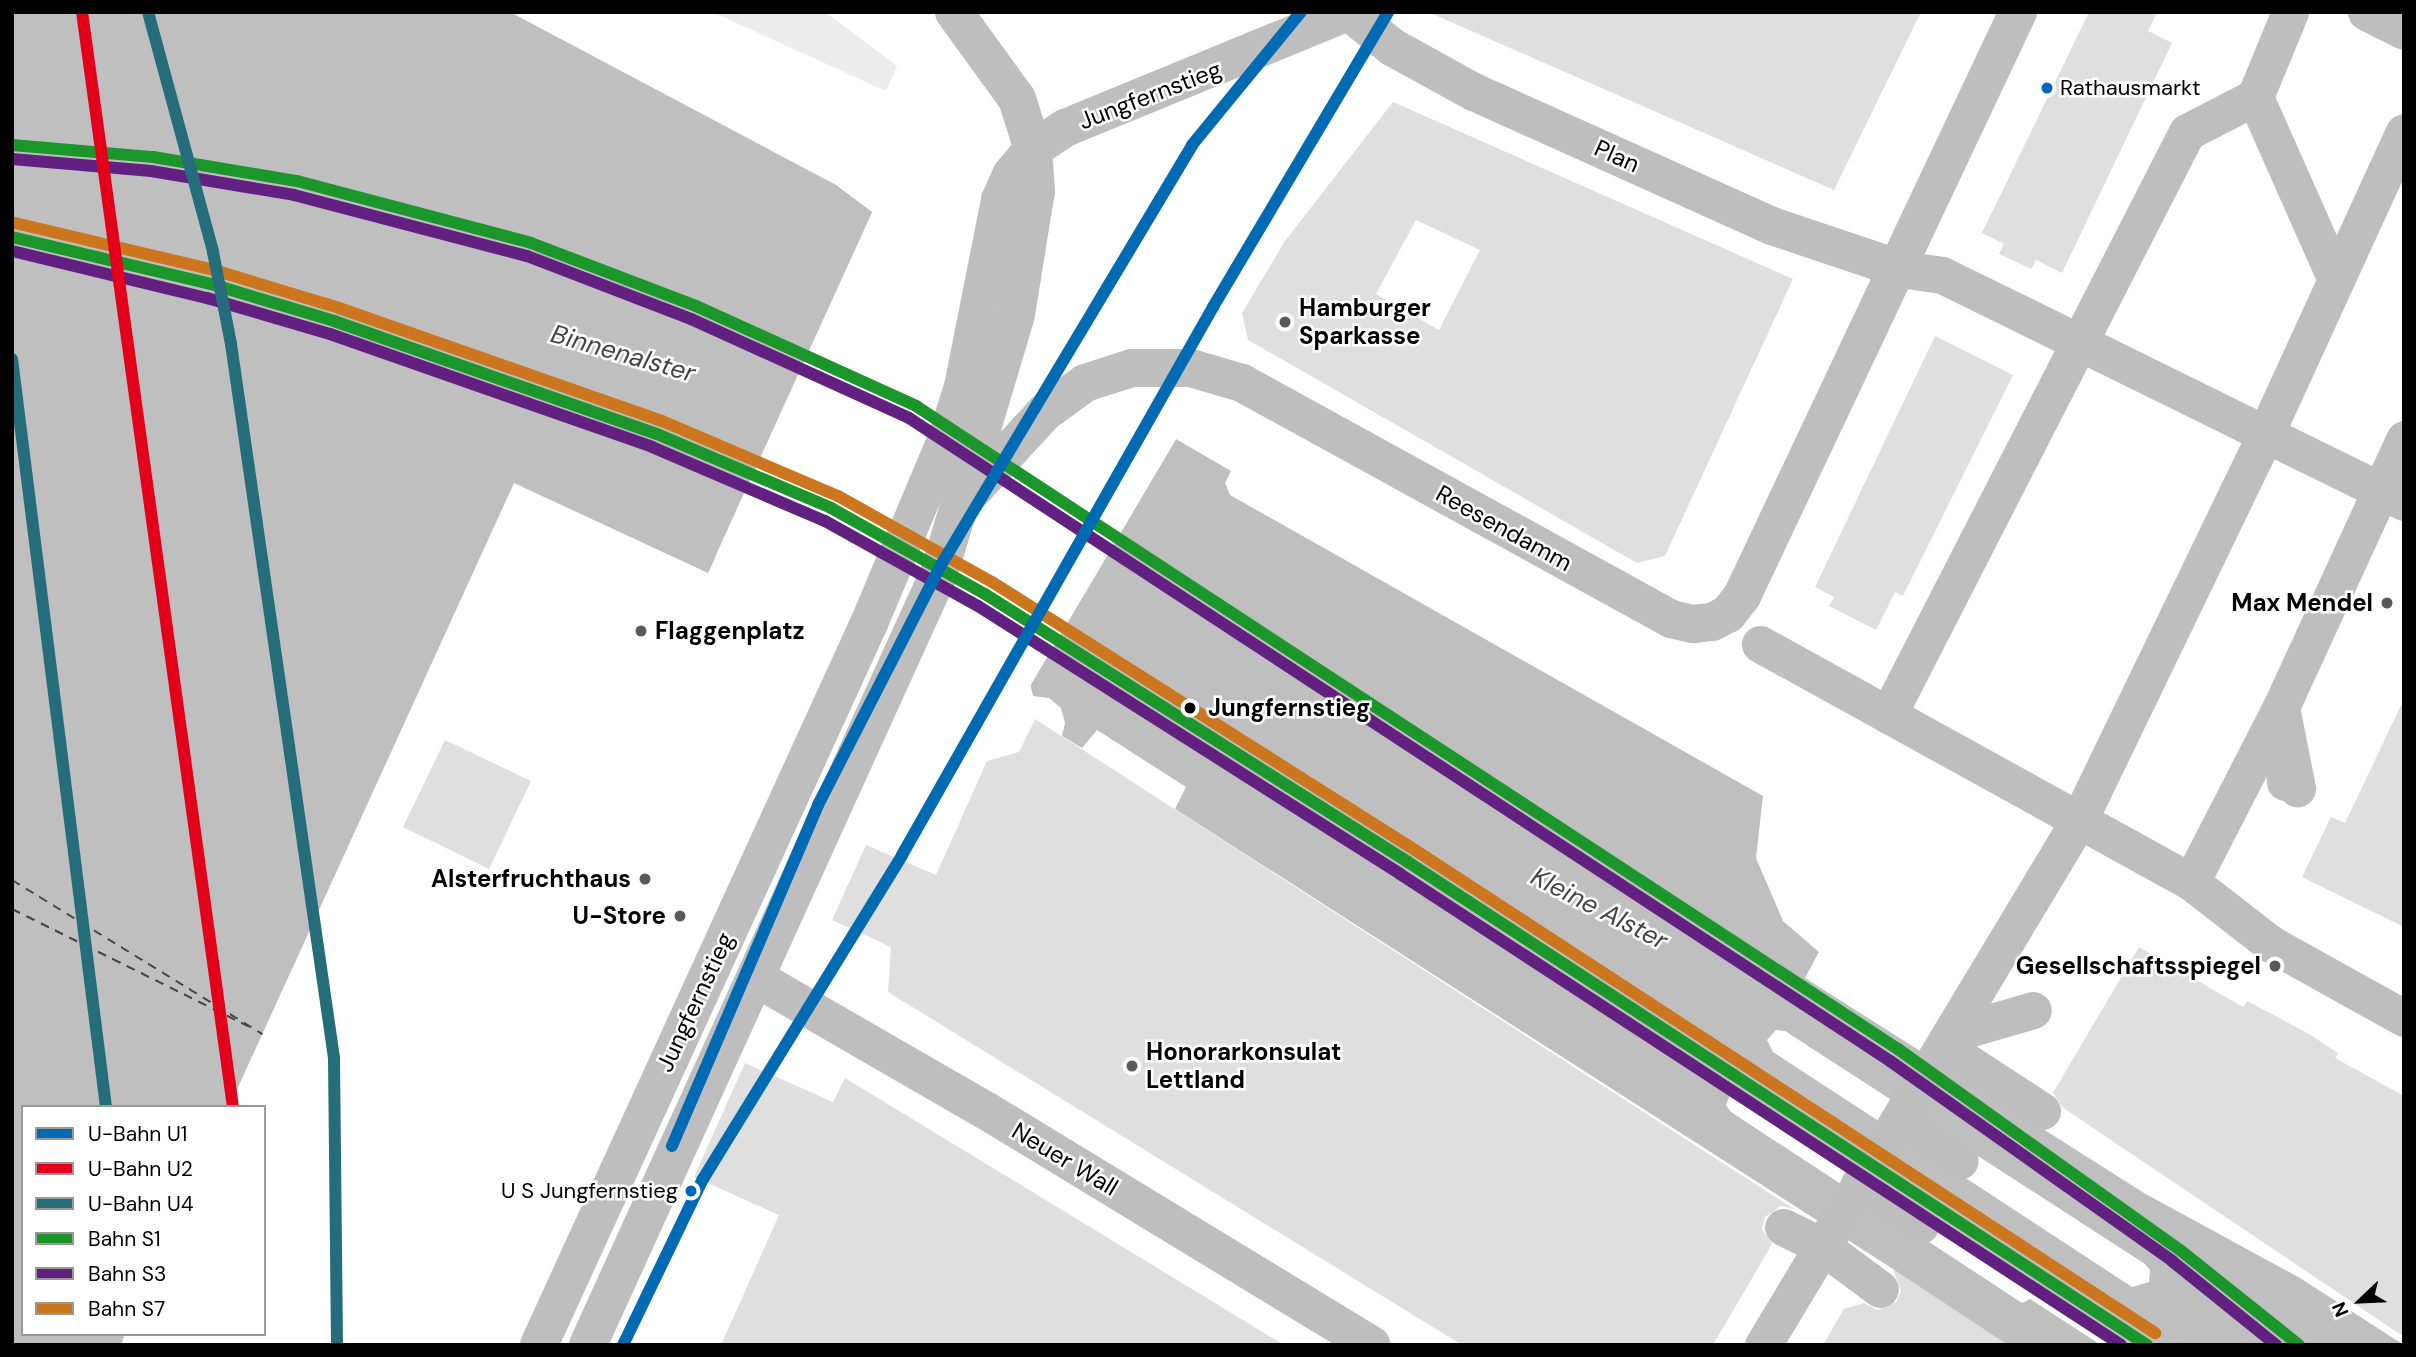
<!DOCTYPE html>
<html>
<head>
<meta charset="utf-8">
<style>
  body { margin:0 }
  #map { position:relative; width:2416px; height:1357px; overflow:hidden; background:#fff; font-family:"DM Sans",sans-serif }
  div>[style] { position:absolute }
  .green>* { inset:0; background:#ececec }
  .water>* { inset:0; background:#bfbfbf }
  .pier>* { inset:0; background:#fff }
  .ferry>* { height:2px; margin-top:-1px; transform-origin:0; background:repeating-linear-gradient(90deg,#444 0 9px,transparent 0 16px) }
  .building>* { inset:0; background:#dfdfdf }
  .pedestrian>* { height:37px; margin:-18.5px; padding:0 18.5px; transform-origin:18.5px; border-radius:18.5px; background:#bebebe }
  .minor>* { height:38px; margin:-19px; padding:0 19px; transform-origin:19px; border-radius:19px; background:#bebebe }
  .tertiary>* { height:38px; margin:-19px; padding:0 19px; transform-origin:19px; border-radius:19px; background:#bebebe }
  .rail-1>* { height:12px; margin:-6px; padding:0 6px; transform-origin:6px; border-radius:6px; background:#1a962b }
  .rail-2>* { height:12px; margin:-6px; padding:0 6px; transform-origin:6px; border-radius:6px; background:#622181 }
  .rail-3>* { height:12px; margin:-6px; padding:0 6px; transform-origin:6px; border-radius:6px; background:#cc7720 }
  .metro-1>* { height:12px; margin:-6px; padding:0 6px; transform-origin:6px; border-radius:6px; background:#006ab3 }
  .metro-2>* { height:12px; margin:-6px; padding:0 6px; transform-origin:6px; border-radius:6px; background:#e2001a }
  .metro-3>* { height:12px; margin:-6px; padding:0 6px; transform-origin:6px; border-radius:6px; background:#256d7b }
  .dots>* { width:19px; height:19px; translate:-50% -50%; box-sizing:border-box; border:4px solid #fff; border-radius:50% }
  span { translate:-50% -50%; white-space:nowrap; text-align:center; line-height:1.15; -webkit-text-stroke:5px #fff; paint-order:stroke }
  .bus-label { font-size:22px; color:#000 }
  .left { translate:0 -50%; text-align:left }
  .right { translate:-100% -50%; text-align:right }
  .street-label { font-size:24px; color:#000 }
  .poi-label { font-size:24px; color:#000; font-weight:700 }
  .stop-label { font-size:24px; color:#000; font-weight:700 }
  .water-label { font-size:26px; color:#444; font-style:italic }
  .frame { position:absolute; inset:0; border:14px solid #000; pointer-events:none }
  .legend { position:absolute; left:21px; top:1105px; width:245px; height:231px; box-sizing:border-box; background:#fff; border:2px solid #999; margin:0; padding:9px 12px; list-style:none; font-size:21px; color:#000 }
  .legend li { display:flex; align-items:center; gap:14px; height:35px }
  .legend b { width:35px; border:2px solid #999 }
  .north { position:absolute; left:2325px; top:1266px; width:70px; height:70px; -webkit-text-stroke:5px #fff; paint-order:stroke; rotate:247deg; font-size:19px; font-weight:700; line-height:28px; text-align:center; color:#000 }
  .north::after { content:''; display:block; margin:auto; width:24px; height:32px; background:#000; clip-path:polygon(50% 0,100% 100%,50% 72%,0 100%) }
</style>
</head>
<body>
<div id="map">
  <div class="green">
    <div style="clip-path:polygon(712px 12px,825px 12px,897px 66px,886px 91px)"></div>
  </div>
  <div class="water">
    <div style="clip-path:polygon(evenodd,12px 12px,510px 12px,836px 185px,1176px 439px,1231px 471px,1225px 483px,1230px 495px,1763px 796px,1756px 858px,1783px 921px,1819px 952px,1805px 978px,2144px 1193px,2300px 1278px,2404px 1345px,2106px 1345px,2113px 1333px,1738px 1093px,1730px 1095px,1726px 1105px,1731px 1112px,2022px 1303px,2030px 1299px,2101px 1345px,1993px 1345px,1893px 1269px,1175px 809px,1186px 787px,1097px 730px,1082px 748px,1062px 736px,1065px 723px,1061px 708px,1049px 698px,1033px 696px,1029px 679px,720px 548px,708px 573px,514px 483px,229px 1107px,23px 1107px,23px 1334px,125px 1334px,121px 1345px,12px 1345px,12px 12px,1776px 1030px,1785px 1031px,2145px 1264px,2150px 1270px,2149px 1282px,2132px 1287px,1773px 1052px,1767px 1040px,1776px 1030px)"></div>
  </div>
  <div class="pier">
    <div style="clip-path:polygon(874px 208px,1178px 436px,1029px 688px,1026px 682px,721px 552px,715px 557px)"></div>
  </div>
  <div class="ferry">
    <div style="left:12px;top:880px;width:294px;rotate:31.6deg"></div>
    <div style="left:12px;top:909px;width:268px;rotate:26.4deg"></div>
  </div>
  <div class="building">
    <div style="clip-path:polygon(1428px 12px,1921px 12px,1834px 190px)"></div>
    <div style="clip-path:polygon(2089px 12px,2157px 12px,2148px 31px,2172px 43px,2062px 273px,2036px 260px,2031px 269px,1999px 254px,2004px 244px,1982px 233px)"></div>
    <div style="clip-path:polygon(evenodd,1393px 102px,1793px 279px,1665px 556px,1637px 563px,1248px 340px,1242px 313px,1285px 241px,1393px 102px,1416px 220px,1480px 250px,1439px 330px,1376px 294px,1416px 220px)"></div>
    <div style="clip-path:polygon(1935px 336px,2013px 375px,1903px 596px,1895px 592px,1876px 630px,1829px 606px,1834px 597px,1815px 587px)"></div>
    <div style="clip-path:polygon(2404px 699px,2404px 927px,2302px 877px,2331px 817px,2345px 823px)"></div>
    <div style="clip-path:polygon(1035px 719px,1794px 1209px,1781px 1206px,1765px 1217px,1762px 1229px,1772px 1244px,1713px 1345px,1462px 1345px,888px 992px,891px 947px,832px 920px,866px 845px,936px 875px,987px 761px,1019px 752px)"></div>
    <div style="clip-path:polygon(445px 740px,531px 781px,489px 869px,403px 827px)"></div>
    <div style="clip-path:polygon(2139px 947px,2243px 1007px,2247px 1001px,2309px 1034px,2338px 1053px,2335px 1058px,2404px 1096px,2404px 1337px,2062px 1107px,2053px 1093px)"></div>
    <div style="clip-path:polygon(745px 1063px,833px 1102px,845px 1078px,1284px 1345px,721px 1345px,779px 1215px,694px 1177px)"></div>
    <div style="clip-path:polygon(1893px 1269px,2008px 1345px,1823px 1345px,1844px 1309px,1864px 1303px,1878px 1310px,1896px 1302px,1901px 1291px)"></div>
  </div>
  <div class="pedestrian">
    <div style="left:2290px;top:12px;width:92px;rotate:112.4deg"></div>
    <div style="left:2255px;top:97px;width:200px;rotate:66.1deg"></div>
    <div style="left:2366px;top:12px;width:42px;rotate:26.6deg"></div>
    <div style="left:1900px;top:269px;width:42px;rotate:8.1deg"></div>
    <div style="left:1942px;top:275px;width:515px;rotate:26.17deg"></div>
    <div style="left:1760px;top:644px;width:492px;rotate:28.9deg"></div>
    <div style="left:2191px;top:882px;width:101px;rotate:37.8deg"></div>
    <div style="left:2271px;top:944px;width:152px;rotate:29.1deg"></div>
    <div style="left:1888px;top:715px;width:655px;rotate:-62.85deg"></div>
    <div style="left:2187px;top:132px;width:76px;rotate:-27.2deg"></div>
    <div style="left:2285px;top:782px;width:75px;rotate:-93.1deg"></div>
    <div style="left:2281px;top:707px;width:83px;rotate:78.8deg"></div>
    <div style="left:2191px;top:882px;width:197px;rotate:-62.8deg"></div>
    <div style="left:2281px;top:707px;width:295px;rotate:-65.3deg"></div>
    <div style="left:1954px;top:1033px;width:82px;rotate:-16.2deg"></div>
    <div style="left:1944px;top:1047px;width:117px;rotate:33.1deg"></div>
    <div style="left:1899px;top:1120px;width:73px;rotate:33.9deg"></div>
    <div style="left:1859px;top:1184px;width:74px;rotate:33.5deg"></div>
    <div style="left:1783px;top:1227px;width:43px;rotate:26deg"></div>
    <div style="left:1822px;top:1246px;width:72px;rotate:36.6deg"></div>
    <div style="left:1763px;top:1345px;width:613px;rotate:-58.96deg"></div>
    <div style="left:2079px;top:820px;width:428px;rotate:-64.2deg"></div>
    <div style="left:2265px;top:435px;width:333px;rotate:-65.4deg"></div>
  </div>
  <div class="minor">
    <div style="left:1349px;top:12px;width:55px;rotate:39.1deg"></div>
    <div style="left:1392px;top:47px;width:94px;rotate:28.8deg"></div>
    <div style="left:1474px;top:92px;width:327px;rotate:24.2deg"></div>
    <div style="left:1772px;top:226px;width:135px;rotate:18.6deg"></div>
    <div style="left:961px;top:503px;width:124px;rotate:-47.3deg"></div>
    <div style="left:1045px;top:412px;width:49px;rotate:-35.9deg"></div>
    <div style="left:1085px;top:383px;width:49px;rotate:-17.7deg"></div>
    <div style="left:1132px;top:368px;width:59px"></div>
    <div style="left:1191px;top:368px;width:53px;rotate:16.4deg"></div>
    <div style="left:1242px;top:383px;width:490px;rotate:28.8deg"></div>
    <div style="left:1671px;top:619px;width:23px;rotate:13deg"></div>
    <div style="left:1693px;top:624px;width:19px;rotate:-6deg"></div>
    <div style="left:1712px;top:622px;width:18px;rotate:-27deg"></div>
    <div style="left:1728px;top:614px;width:23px;rotate:-52deg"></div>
    <div style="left:1742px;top:596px;width:646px;rotate:-64.7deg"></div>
    <div style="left:756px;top:978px;width:264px;rotate:30deg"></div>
    <div style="left:985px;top:1110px;width:452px;rotate:31.3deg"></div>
    <div style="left:539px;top:1345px;width:796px;rotate:-65.43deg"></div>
    <div style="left:870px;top:621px;width:196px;rotate:-67.2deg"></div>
    <div style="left:946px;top:440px;width:56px;rotate:-72.2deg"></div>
    <div style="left:963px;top:387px;width:191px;rotate:-78.8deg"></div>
    <div style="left:1000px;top:200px;width:27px;rotate:-66deg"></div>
    <div style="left:1011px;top:175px;width:34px;rotate:-50deg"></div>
    <div style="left:588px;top:1345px;width:848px;rotate:-65.55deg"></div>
    <div style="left:939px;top:573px;width:270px;rotate:-73.4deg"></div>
    <div style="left:1016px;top:314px;width:125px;rotate:-80.8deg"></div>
    <div style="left:1036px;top:191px;width:42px;rotate:-94.1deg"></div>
  </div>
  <div class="tertiary">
    <div style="left:954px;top:12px;width:107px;rotate:54.1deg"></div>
    <div style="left:1017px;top:99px;width:52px;rotate:72.3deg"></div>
    <div style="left:1033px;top:149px;width:38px;rotate:-33deg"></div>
    <div style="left:1065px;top:128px;width:306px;rotate:-22.3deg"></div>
  </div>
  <div class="rail-1">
    <div style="left:12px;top:145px;width:142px;rotate:4.9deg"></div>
    <div style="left:153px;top:157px;width:146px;rotate:9.5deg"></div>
    <div style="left:297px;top:181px;width:242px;rotate:14.8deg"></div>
    <div style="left:531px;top:243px;width:177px;rotate:20.9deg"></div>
    <div style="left:696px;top:306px;width:242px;rotate:24.4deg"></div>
    <div style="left:916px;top:406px;width:1174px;rotate:33.22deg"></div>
    <div style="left:1898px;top:1049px;width:346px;rotate:35.5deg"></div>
    <div style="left:2180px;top:1250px;width:152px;rotate:38.6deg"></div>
    <div style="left:12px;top:237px;width:204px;rotate:13.3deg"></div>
    <div style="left:211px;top:284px;width:128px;rotate:16.7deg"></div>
    <div style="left:334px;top:321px;width:342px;rotate:19.3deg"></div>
    <div style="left:657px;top:434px;width:189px;rotate:23deg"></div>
    <div style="left:831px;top:508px;width:176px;rotate:29.2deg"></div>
    <div style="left:985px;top:594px;width:501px;rotate:32.36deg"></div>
    <div style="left:1408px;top:862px;width:883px;rotate:33.17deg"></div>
  </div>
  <div class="rail-2">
    <div style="left:12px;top:159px;width:140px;rotate:4.9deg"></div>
    <div style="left:151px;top:171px;width:145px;rotate:9.5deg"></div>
    <div style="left:294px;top:195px;width:241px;rotate:14.7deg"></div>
    <div style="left:527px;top:256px;width:176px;rotate:21deg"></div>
    <div style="left:691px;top:319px;width:239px;rotate:24.4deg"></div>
    <div style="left:909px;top:418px;width:1173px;rotate:33.24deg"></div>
    <div style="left:1890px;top:1061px;width:346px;rotate:35.3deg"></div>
    <div style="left:2172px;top:1261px;width:134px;rotate:38.9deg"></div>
    <div style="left:12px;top:251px;width:201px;rotate:13.6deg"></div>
    <div style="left:207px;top:298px;width:128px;rotate:16.3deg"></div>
    <div style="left:330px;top:334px;width:341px;rotate:19.3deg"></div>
    <div style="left:652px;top:447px;width:188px;rotate:23.2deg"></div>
    <div style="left:825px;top:521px;width:175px;rotate:29.1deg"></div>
    <div style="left:978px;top:606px;width:500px;rotate:32.4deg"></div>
    <div style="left:1400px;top:874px;width:861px;rotate:33.15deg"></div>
  </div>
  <div class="rail-3">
    <div style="left:15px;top:223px;width:204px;rotate:13.3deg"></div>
    <div style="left:214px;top:270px;width:131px;rotate:16.9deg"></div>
    <div style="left:339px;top:308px;width:342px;rotate:19.3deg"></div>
    <div style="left:662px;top:421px;width:191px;rotate:23.1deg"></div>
    <div style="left:838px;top:496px;width:176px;rotate:29.2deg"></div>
    <div style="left:992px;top:582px;width:501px;rotate:32.36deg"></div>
    <div style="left:1415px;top:850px;width:884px;rotate:33.13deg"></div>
  </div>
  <div class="metro-1">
    <div style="left:672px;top:1146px;width:371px;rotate:-66.8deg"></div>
    <div style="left:818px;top:805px;width:270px;rotate:-62.9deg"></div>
    <div style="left:941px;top:565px;width:489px;rotate:-59.1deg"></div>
    <div style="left:1192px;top:145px;width:172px;rotate:-50.7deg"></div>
    <div style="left:623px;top:1345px;width:184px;rotate:-64.3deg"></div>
    <div style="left:703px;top:1179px;width:380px;rotate:-58.4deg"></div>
    <div style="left:902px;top:855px;width:630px;rotate:-60.42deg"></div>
    <div style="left:1213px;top:307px;width:343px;rotate:-59.3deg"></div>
  </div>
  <div class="metro-2">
    <div style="left:82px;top:12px;width:1105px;rotate:82.15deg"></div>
  </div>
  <div class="metro-3">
    <div style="left:148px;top:12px;width:249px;rotate:74.8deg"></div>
    <div style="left:213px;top:252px;width:94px;rotate:78.9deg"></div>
    <div style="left:231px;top:344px;width:721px;rotate:81.79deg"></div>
    <div style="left:334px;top:1058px;width:287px;rotate:89.4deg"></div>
    <div style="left:12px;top:359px;width:754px;rotate:82.84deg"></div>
  </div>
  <div class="dots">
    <div style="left:2047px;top:88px;background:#0065bd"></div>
    <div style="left:1285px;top:322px;background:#595959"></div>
    <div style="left:2387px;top:603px;background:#595959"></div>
    <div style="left:641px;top:631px;background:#595959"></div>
    <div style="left:1190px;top:708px;background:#000"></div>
    <div style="left:645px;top:879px;background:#595959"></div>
    <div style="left:680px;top:916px;background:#595959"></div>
    <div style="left:2275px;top:966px;background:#595959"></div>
    <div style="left:1132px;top:1066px;background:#595959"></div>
    <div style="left:691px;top:1191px;background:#0065bd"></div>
  </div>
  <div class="bus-label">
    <span class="left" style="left:2060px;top:88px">Rathausmarkt</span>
    <span class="right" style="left:678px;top:1191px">U S Jungfernstieg</span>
  </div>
  <div class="street-label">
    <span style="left:1150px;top:95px;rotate:-21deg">Jungfernstieg</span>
    <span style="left:1617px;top:156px;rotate:24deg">Plan</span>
    <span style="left:1504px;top:528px;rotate:29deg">Reesendamm</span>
    <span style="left:695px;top:1002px;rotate:-65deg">Jungfernstieg</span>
    <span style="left:1065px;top:1159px;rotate:31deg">Neuer Wall</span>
  </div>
  <div class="poi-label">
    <span class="left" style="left:1299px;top:322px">Hamburger<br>Sparkasse</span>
    <span class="right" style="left:2373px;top:603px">Max Mendel</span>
    <span class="left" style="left:655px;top:631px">Flaggenplatz</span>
    <span class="right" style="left:631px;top:879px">Alsterfruchthaus</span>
    <span class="right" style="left:666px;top:916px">U-Store</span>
    <span class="right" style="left:2261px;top:966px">Gesellschaftsspiegel</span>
    <span class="left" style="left:1146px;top:1066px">Honorarkonsulat<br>Lettland</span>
  </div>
  <div class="stop-label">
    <span class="left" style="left:1208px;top:708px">Jungfernstieg</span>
  </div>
  <div class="water-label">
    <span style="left:623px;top:354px;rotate:16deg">Binnenalster</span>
    <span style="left:1599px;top:909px;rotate:27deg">Kleine Alster</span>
  </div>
  <div class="frame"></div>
  <ul class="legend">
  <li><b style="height:9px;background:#006ab3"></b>U-Bahn U1</li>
  <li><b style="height:9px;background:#e2001a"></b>U-Bahn U2</li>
  <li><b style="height:9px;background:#256d7b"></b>U-Bahn U4</li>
  <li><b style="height:9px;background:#1a962b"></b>Bahn S1</li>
  <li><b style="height:9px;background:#622181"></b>Bahn S3</li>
  <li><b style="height:9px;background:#cc7720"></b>Bahn S7</li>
  </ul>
  <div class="north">N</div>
</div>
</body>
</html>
